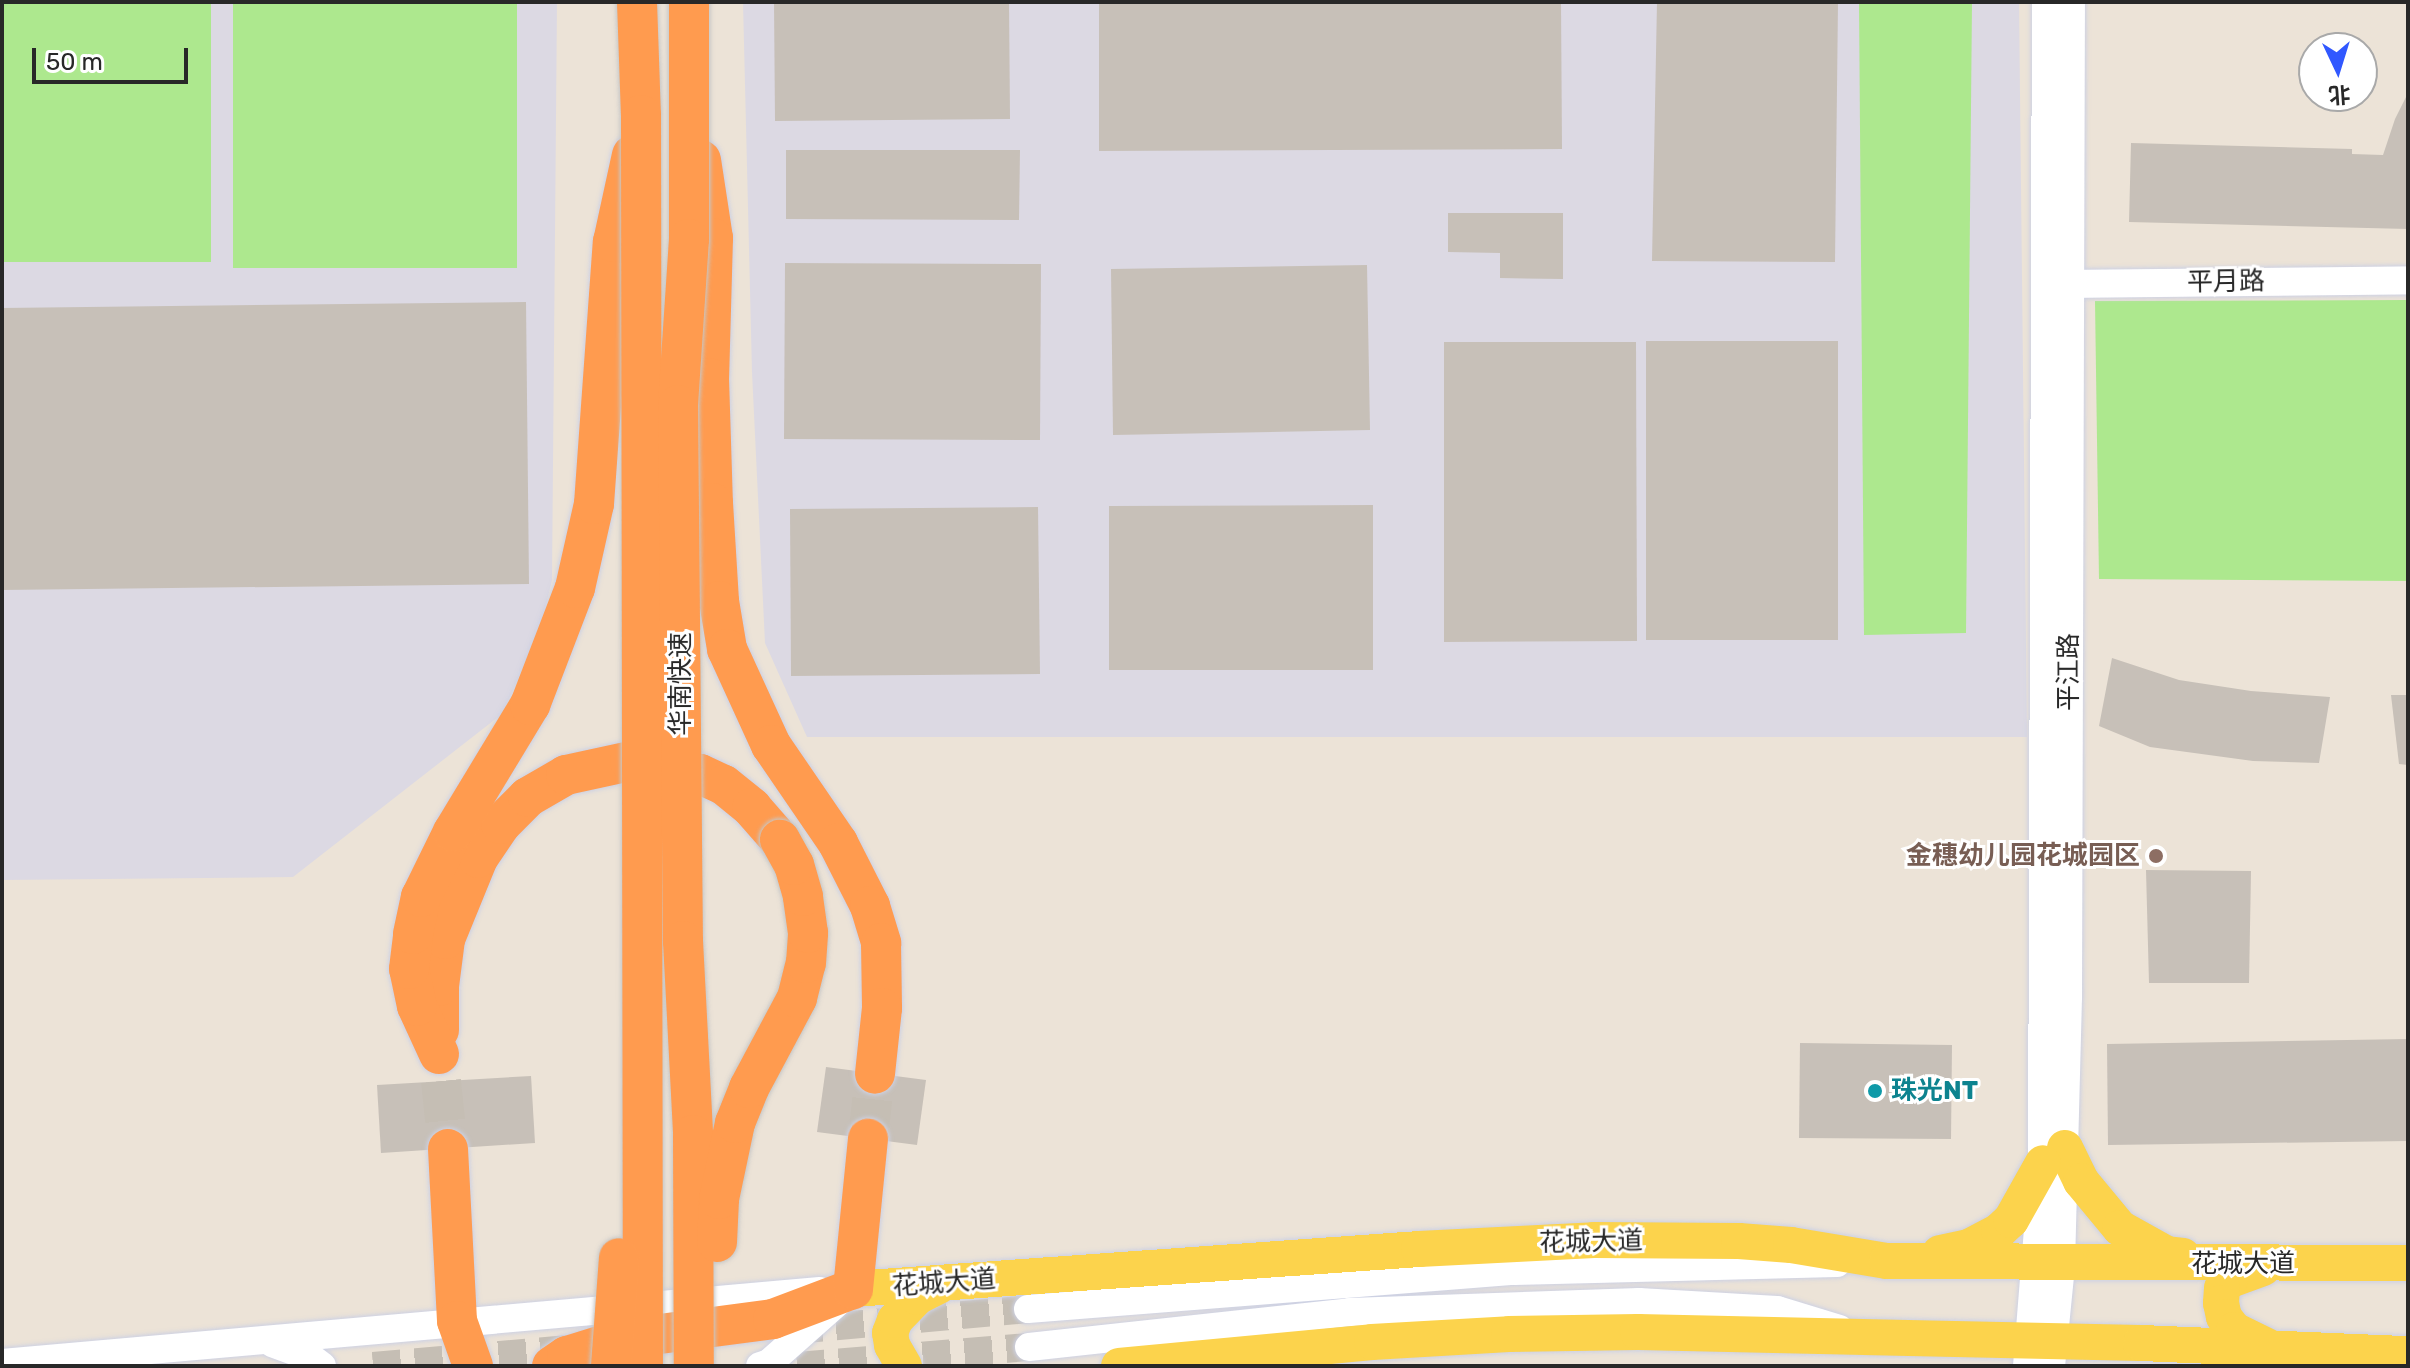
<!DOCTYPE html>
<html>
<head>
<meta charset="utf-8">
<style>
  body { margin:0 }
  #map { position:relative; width:2410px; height:1368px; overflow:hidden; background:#ece3d7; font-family:Rubik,"Noto Sans SC",sans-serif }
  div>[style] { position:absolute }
  .industrial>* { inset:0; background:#dcd9e3 }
  .green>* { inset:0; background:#ade88e }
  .building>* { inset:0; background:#c7c0b8 }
  .minor-tunnel>* { height:28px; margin-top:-14px; transform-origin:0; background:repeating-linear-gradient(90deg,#c5beb4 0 28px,transparent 0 42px) }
  .highway-tunnel>* { height:40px; margin-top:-20px; transform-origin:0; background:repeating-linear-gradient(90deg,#c5beb4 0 40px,transparent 0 60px) }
  .roads { filter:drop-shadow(0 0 2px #cdd1e3) drop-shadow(0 0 2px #cdd1e3) }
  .minor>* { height:28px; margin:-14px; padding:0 14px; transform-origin:14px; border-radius:14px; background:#fff }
  .major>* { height:36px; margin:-18px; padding:0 18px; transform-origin:18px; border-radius:18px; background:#fcd34c }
  .highway>* { height:40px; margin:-20px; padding:0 20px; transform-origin:20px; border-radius:20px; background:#ff9b4f }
  .bridges { filter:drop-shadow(0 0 2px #c7c7c7) drop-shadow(0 0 2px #c7c7c7) }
  .highway-bridge>* { height:40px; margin:-20px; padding:0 20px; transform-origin:20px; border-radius:20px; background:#ff9b4f }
  .dots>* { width:22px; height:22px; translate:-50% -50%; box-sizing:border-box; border:4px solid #fff; border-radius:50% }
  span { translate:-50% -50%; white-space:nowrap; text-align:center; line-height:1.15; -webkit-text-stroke:6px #fff; paint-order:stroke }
  .street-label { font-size:26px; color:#282828 }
  .education-label { font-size:26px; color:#785e54; font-weight:700 }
  .right { translate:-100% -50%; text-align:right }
  .culture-label { font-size:26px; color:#0d838f; font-weight:700 }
  .left { translate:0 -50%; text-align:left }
  .frame { position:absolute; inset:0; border:4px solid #282828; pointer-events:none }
  .north { position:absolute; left:2298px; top:32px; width:80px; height:80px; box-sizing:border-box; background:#fff; border:2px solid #a9a9a9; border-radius:50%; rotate:176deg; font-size:22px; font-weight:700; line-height:32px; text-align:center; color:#282828 }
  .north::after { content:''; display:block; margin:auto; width:28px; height:36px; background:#3158ff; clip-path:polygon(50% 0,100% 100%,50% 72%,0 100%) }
  .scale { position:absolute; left:32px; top:48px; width:156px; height:36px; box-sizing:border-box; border:4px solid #282828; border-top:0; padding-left:10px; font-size:24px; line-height:28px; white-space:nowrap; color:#282828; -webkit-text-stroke:6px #fff; paint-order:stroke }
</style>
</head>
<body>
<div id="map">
  <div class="industrial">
    <div style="clip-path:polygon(2px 2px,557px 2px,552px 580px,540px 630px,502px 714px,293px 877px,2px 880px)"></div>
    <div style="clip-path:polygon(743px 2px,2019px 2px,2027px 737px,807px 737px,765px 643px,752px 372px)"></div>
  </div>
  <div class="green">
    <div style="clip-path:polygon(2px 2px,211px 2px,211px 262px,2px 262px)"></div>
    <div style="clip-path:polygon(233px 2px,517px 2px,517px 268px,233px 268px)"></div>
    <div style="clip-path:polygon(1859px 2px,1972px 2px,1966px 633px,1864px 635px)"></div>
    <div style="clip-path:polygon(2408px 300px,2408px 581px,2099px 579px,2095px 301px)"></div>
  </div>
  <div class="building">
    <div style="clip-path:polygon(774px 2px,1009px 2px,1010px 119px,775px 121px)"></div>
    <div style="clip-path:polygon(1099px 2px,1561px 2px,1562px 149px,1099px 151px)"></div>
    <div style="clip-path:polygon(1657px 2px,1838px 2px,1835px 262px,1652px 261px)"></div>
    <div style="clip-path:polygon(2408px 93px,2408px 229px,2129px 222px,2131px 143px,2352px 149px,2352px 154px,2383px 155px,2395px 119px)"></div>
    <div style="clip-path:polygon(786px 150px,1020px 150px,1019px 220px,786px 219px)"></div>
    <div style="clip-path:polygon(1448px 213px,1563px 213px,1563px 279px,1500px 278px,1500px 253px,1448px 252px)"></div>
    <div style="clip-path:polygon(785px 263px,1041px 264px,1040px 440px,784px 439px)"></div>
    <div style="clip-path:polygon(1367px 265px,1370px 430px,1113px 435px,1111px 269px)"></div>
    <div style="clip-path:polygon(526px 302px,529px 584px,2px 590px,2px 308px)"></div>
    <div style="clip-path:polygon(1646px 341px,1838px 341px,1838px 640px,1646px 640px)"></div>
    <div style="clip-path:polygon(1444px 342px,1636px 342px,1637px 641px,1444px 642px)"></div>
    <div style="clip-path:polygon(1373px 505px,1373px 670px,1109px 670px,1109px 506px)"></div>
    <div style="clip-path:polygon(1038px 507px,1040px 674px,791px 676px,790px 509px)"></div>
    <div style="clip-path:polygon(2112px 658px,2179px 680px,2251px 691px,2330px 697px,2319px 763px,2253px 761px,2150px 747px,2099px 726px)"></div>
    <div style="clip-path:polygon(2391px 695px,2408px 695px,2408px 765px,2399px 764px)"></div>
    <div style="clip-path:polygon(2146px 870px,2251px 871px,2249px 983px,2149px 983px)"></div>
    <div style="clip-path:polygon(2408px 1039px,2408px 1141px,2108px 1145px,2107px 1044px)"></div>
    <div style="clip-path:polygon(1800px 1043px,1952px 1045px,1951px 1139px,1799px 1138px)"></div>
    <div style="clip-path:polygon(826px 1067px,926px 1080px,917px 1145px,817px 1132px)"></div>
    <div style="clip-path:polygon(531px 1076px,535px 1143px,381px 1153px,377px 1085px)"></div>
  </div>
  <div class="minor-tunnel">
    <div style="left:794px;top:1330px;width:235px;rotate:-5.1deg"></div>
    <div style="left:373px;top:1366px;width:205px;rotate:-5deg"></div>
    <div style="left:797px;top:1366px;width:233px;rotate:-4.7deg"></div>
  </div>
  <div class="highway-tunnel">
    <div style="left:441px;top:1081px;width:68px;rotate:84.1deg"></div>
    <div style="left:868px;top:1139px;width:65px;rotate:-83.9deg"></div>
  </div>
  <div class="roads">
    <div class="minor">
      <div style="left:2053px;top:284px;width:355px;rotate:-0.6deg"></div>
      <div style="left:1028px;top:1309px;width:487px;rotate:-4.5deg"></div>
      <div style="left:1514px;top:1271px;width:323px;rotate:-1.4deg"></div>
      <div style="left:272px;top:1343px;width:40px;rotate:20.2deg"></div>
      <div style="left:310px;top:1357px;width:15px;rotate:37deg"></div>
      <div style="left:1029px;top:1347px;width:323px;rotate:-6.2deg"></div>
      <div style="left:1350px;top:1312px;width:289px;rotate:-2deg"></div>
      <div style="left:1639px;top:1302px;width:138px;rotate:3.3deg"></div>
      <div style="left:1777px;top:1310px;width:65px;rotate:17deg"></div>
      <div style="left:2px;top:1363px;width:821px;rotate:-5.03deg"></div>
      <div style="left:760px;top:1366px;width:9px;rotate:-18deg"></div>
      <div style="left:769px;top:1363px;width:92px;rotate:-41.5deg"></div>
      <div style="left:2027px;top:1366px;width:188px;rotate:-85.4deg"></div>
      <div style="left:2042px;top:1179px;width:1177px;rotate:-89.81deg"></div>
      <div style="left:2051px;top:1366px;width:101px;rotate:-84.3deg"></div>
      <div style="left:2061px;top:1265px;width:268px;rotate:-88.5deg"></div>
      <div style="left:2068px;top:997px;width:995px;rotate:-89.83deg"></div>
    </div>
    <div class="major">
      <div style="left:2065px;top:1148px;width:37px;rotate:64deg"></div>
      <div style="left:2081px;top:1181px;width:61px;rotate:50.3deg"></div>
      <div style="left:2120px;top:1228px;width:54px;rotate:29deg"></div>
      <div style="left:2167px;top:1254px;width:16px;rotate:7deg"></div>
      <div style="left:1940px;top:1253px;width:30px;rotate:-12deg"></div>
      <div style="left:1969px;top:1247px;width:34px;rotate:-28deg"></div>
      <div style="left:1999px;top:1231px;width:16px;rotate:-43deg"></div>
      <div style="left:2011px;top:1220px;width:65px;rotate:-60.7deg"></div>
      <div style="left:2263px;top:1268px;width:35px;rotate:160deg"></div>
      <div style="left:2230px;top:1280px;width:11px;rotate:135deg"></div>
      <div style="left:2222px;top:1288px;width:15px;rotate:94deg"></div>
      <div style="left:2221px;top:1303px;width:14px;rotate:78deg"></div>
      <div style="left:2224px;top:1317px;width:16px;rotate:52deg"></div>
      <div style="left:2234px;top:1330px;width:37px;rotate:26deg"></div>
      <div style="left:853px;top:1289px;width:567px;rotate:-4.04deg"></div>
      <div style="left:1419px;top:1249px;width:175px;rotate:-2.9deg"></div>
      <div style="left:1594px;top:1240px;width:145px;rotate:0.4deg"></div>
      <div style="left:1739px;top:1241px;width:52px;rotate:4.4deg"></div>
      <div style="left:1791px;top:1245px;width:97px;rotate:9.5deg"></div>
      <div style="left:1887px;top:1261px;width:521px;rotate:0.22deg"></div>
      <div style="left:904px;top:1366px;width:24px;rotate:-120deg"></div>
      <div style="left:892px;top:1345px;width:12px;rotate:-99deg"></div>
      <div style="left:890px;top:1333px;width:14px;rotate:-69deg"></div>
      <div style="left:895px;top:1320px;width:32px;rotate:-46deg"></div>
      <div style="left:917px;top:1297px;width:25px;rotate:-27deg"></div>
      <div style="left:1119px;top:1366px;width:254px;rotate:-5.4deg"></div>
      <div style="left:1372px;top:1342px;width:137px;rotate:-3.3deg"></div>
      <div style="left:1509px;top:1334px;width:129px;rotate:-0.9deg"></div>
      <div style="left:1638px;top:1332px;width:503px;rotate:1.25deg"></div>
      <div style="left:2141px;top:1343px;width:267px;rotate:2.4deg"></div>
    </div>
    <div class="highway">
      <div style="left:701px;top:160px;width:79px;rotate:81.3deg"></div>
      <div style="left:713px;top:238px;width:140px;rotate:91.6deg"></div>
      <div style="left:709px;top:378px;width:125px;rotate:88.2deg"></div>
      <div style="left:713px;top:503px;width:98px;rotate:86.5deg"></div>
      <div style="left:719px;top:601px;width:49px;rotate:80.5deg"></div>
      <div style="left:727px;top:649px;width:106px;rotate:65.4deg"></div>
      <div style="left:771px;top:745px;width:119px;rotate:55.6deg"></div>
      <div style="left:838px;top:843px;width:71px;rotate:63.1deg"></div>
      <div style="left:870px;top:906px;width:39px;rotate:73deg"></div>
      <div style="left:881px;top:943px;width:65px;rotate:89.1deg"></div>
      <div style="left:882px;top:1008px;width:66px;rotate:96.1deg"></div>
      <div style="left:439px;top:1030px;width:44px;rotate:-90deg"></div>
      <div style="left:439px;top:986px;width:47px;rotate:-82.7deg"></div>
      <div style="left:445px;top:939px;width:87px;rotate:-67.8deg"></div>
      <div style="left:478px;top:858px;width:41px;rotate:-55.9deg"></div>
      <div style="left:501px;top:824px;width:38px;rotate:-45deg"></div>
      <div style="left:528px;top:797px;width:44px;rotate:-30.1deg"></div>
      <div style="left:566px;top:775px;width:66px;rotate:-12.3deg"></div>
      <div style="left:630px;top:761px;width:71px;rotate:10.5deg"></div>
      <div style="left:700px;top:774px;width:26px;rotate:25deg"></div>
      <div style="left:724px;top:785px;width:36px;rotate:39deg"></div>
      <div style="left:752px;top:808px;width:43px;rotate:48.8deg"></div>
      <div style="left:439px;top:1054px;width:53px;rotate:-114.6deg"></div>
      <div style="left:417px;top:1006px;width:38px;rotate:-102deg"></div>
      <div style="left:409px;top:969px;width:35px;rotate:-83deg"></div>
      <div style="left:413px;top:934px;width:38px;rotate:-78deg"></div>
      <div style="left:421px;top:897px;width:72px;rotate:-63.8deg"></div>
      <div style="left:453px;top:832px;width:149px;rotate:-58.8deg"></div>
      <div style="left:530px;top:705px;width:125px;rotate:-69deg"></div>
      <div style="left:575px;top:588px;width:86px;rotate:-77.3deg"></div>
      <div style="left:594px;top:504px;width:263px;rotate:-85.9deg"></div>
      <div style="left:613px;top:242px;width:89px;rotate:-77.7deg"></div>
      <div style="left:448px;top:1149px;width:172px;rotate:87deg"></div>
      <div style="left:457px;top:1321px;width:48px;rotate:70.4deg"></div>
      <div style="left:552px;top:1366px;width:18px;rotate:-34deg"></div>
      <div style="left:567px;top:1356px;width:58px;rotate:-17.2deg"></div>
      <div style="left:622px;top:1339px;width:152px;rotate:-7.5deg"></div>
      <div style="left:773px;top:1319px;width:85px;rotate:-20.6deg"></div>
      <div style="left:853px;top:1289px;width:151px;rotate:-84.3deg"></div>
    </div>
  </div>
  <div class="bridges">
    <div class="highway-bridge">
      <div style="left:637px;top:2px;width:113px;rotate:88deg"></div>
      <div style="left:641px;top:115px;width:1251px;rotate:89.91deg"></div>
      <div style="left:689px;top:2px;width:237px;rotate:90deg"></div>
      <div style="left:689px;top:239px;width:166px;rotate:93.8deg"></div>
      <div style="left:678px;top:405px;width:536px;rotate:89.47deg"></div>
      <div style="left:683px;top:941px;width:194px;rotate:87deg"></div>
      <div style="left:693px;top:1135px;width:231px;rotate:89.8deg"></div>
      <div style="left:717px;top:1242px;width:43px;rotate:-87.3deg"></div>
      <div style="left:719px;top:1199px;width:78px;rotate:-78.1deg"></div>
      <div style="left:735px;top:1123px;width:38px;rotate:-68deg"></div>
      <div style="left:749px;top:1088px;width:102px;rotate:-61.9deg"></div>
      <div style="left:797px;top:998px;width:36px;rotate:-76deg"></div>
      <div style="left:806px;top:963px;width:30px;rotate:-86deg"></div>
      <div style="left:808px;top:933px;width:37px;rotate:-98deg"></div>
      <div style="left:803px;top:896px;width:32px;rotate:-106deg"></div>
      <div style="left:794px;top:865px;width:29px;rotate:-119deg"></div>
      <div style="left:611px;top:1366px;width:108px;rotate:-85.8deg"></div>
    </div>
  </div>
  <div class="dots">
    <div style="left:2156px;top:856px;background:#8d6e63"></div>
    <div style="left:1875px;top:1091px;background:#0f9aa8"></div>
  </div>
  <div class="street-label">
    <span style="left:2226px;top:282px;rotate:-1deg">平月路</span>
    <span style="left:2069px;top:672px;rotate:-90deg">平江路</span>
    <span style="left:681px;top:684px;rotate:-90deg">华南快速</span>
    <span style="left:1591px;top:1242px;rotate:-1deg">花城大道</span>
    <span style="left:2243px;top:1264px">花城大道</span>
    <span style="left:944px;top:1283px;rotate:-4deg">花城大道</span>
  </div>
  <div class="education-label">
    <span class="right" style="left:2140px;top:856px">金穗幼儿园花城园区</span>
  </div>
  <div class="culture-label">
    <span class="left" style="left:1891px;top:1091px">珠光NT</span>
  </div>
  <div class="frame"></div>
  <div class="north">北</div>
  <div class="scale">50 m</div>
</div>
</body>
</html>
